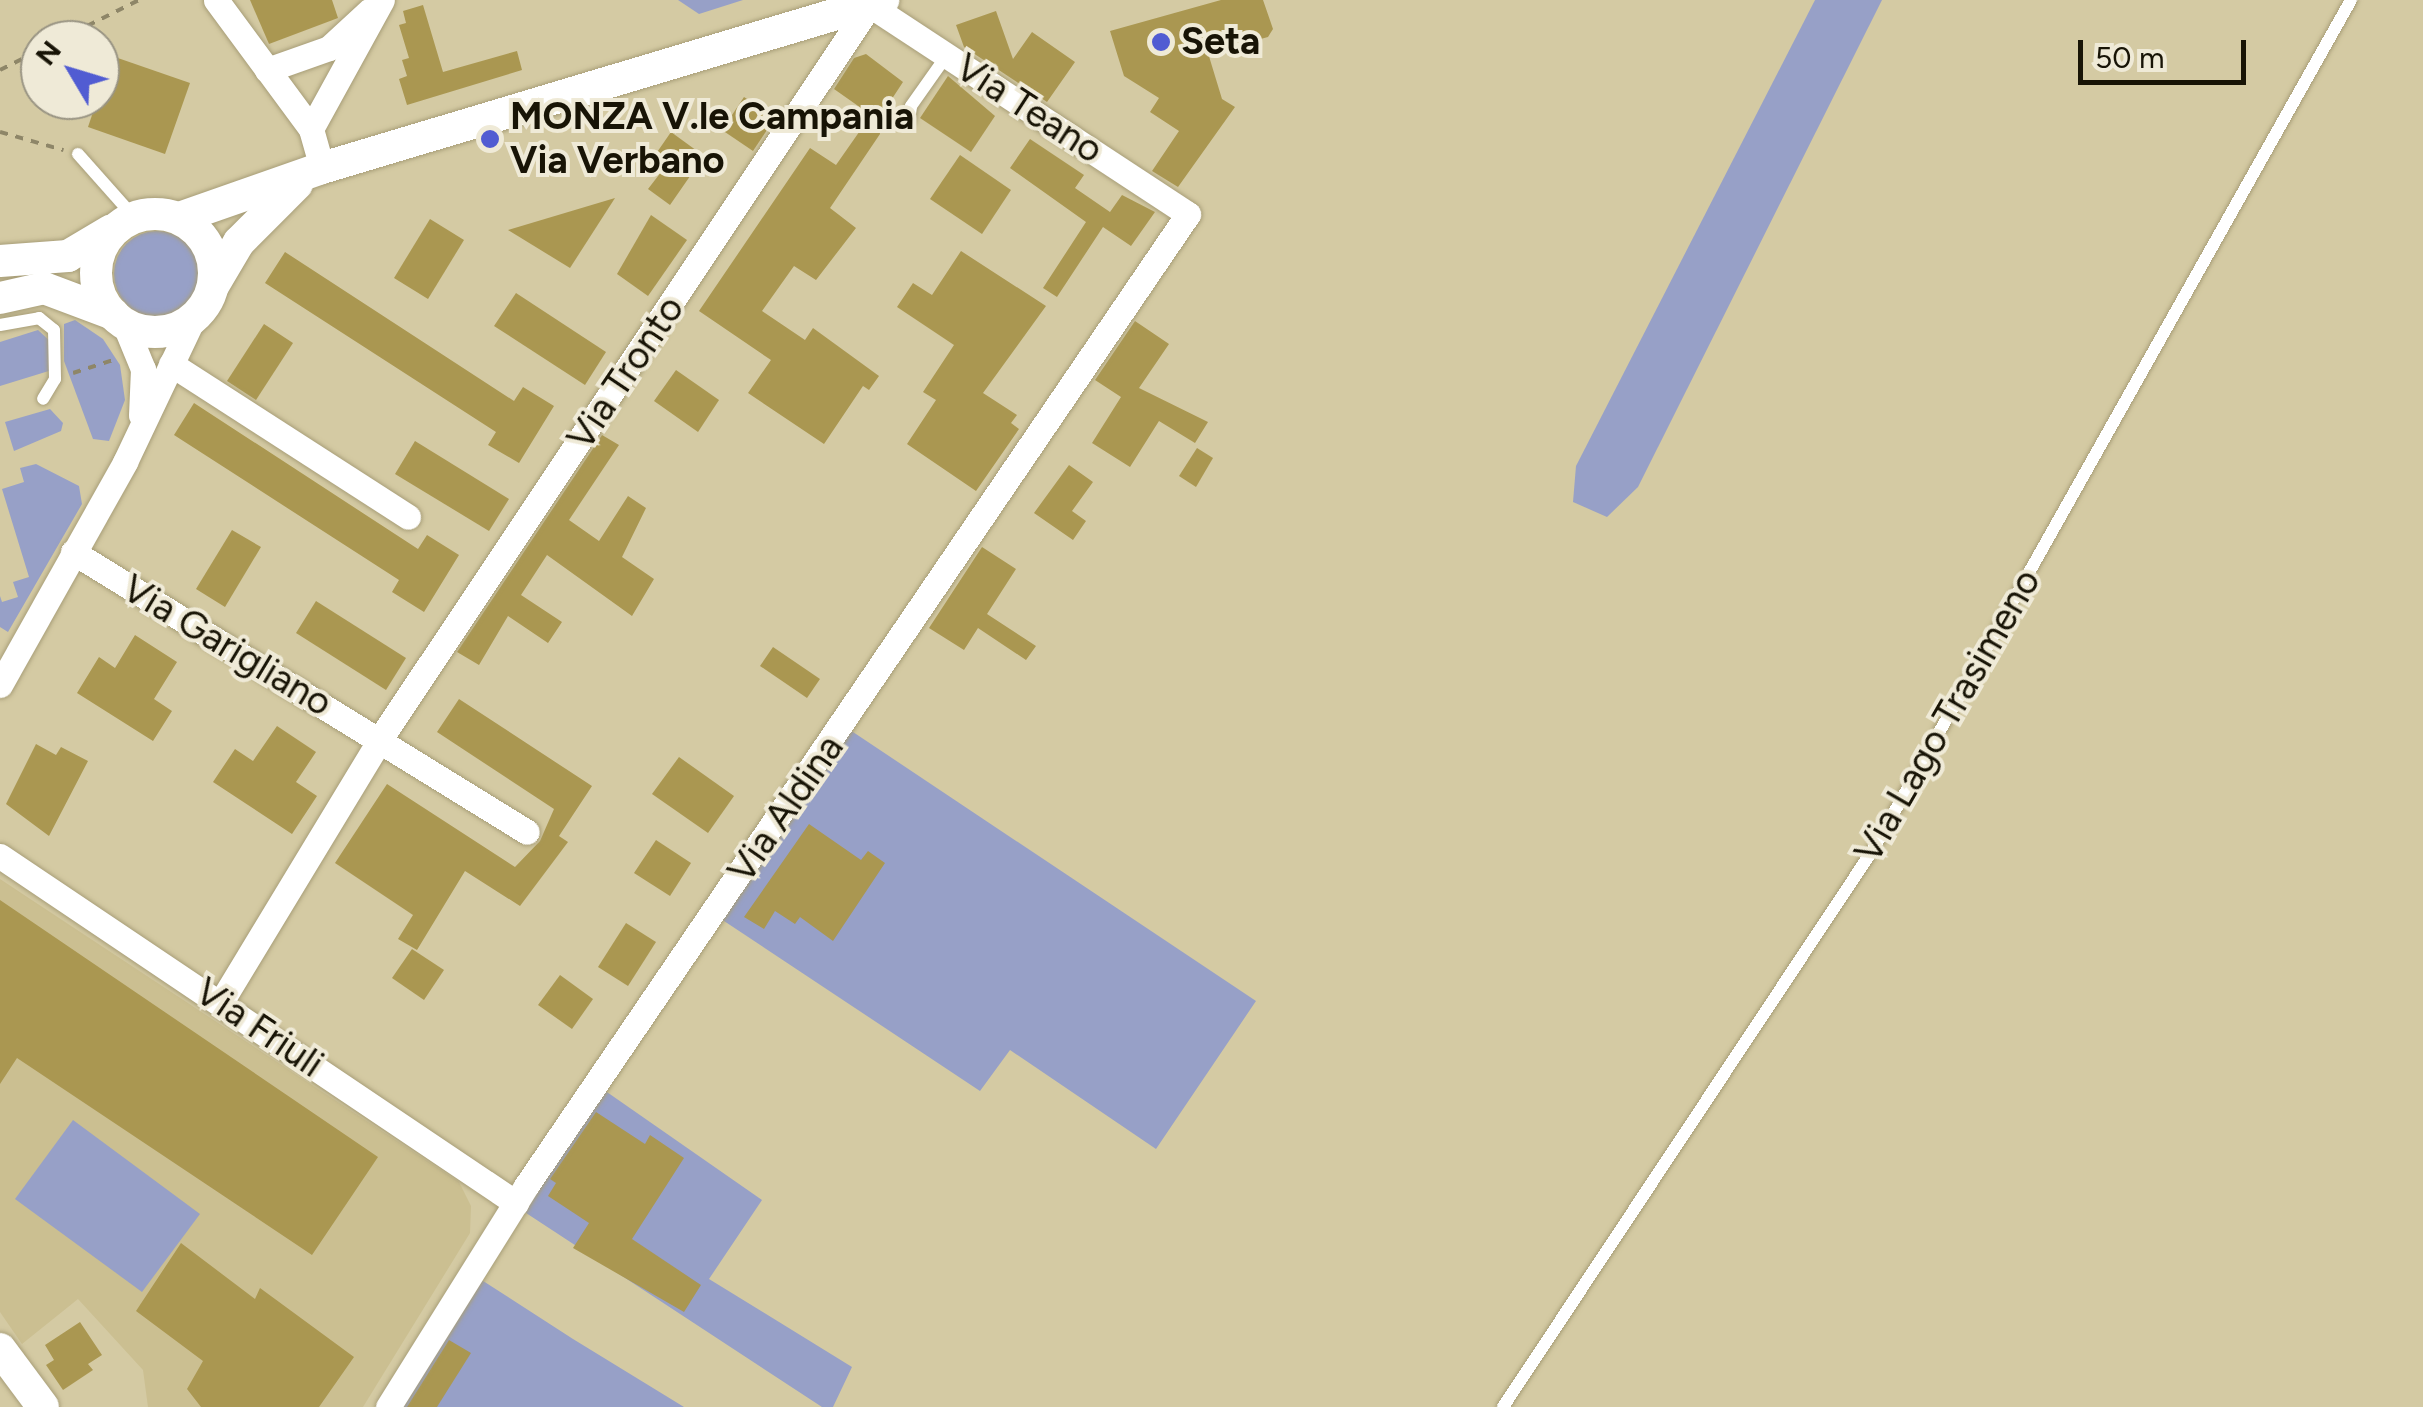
<!DOCTYPE html>
<html>
<head>
<meta charset="utf-8">
<style>
  body { margin:0 }
  #map { position:relative; width:2423px; height:1407px; overflow:hidden; background:#d4caa3; font-family:Figtree,sans-serif }
  div>[style] { position:absolute }
  .built>* { inset:0; background:#cbbf91 }
  .green>* { inset:0; background:#97a0c7 }
  .round { border-radius:50% }
  .building>* { inset:0; background:#aa9751 }
  .path>* { height:4px; margin-top:-2px; transform-origin:0; background:repeating-linear-gradient(90deg,#8e8668 0 8px,transparent 0 16px) }
  .roads { filter:drop-shadow(0 0 2px #a89e78) drop-shadow(0 0 2px #a89e78) }
  .service>* { height:12px; margin:-6px; padding:0 6px; transform-origin:6px; border-radius:6px; background:#fff }
  .minor>* { height:25px; margin:-12.5px; padding:0 12.5px; transform-origin:12.5px; border-radius:12.5px; background:#fff }
  .tertiary>* { height:32px; margin:-16px; padding:0 16px; transform-origin:16px; border-radius:16px; background:#fff }
  .tertiary>.ring { margin:-16px; padding:0; box-sizing:content-box; background:none; border:32px solid #fff; border-radius:50% }
  .dots>* { width:28px; height:28px; translate:-50% -50%; box-sizing:border-box; border:5px solid #efead7; border-radius:50% }
  span { translate:-50% -50%; white-space:nowrap; text-align:center; line-height:1.15; -webkit-text-stroke:8px #efead7; paint-order:stroke }
  .poi-label { font-size:38px; color:#181406; font-weight:700 }
  .left { translate:0 -50%; text-align:left }
  .street-label { font-size:38px; color:#181406 }
  .north { position:absolute; left:20px; top:20px; width:100px; height:100px; box-sizing:border-box; background:#efead7; border:2px solid #999483; border-radius:50%; rotate:308deg; font-size:28px; font-weight:700; line-height:40px; text-align:center; color:#181406 }
  .north::after { content:''; display:block; margin:auto; width:35px; height:45px; background:#515cd2; clip-path:polygon(50% 0,100% 100%,50% 72%,0 100%) }
  .scale { position:absolute; left:2078px; top:40px; width:168px; height:45px; box-sizing:border-box; border:5px solid #181406; border-top:0; padding-left:12px; font-size:30px; line-height:35px; white-space:nowrap; color:#181406; -webkit-text-stroke:8px #efead7; paint-order:stroke }
</style>
</head>
<body>
<div id="map">
  <div class="built">
    <div style="clip-path:polygon(0 879px,459px 1182px,471px 1206px,470px 1233px,363px 1407px,148px 1407px,143px 1370px,78px 1299px,22px 1344px,0 1312px)"></div>
  </div>
  <div class="green">
    <div style="clip-path:polygon(678px 0,743px 0,699px 14px)"></div>
    <div style="clip-path:polygon(1815px 0,1882px 0,1638px 487px,1607px 517px,1573px 502px,1576px 466px)"></div>
    <div class="round" style="left:114px;top:231px;width:86px;height:86px"></div>
    <div style="clip-path:polygon(75px 320px,103px 339px,120px 365px,125px 400px,109px 441px,93px 439px,64px 361px,64px 324px)"></div>
    <div style="clip-path:polygon(38px 330px,51px 342px,52px 370px,0 386px,0 342px)"></div>
    <div style="clip-path:polygon(50px 409px,63px 423px,61px 431px,14px 451px,5px 422px)"></div>
    <div style="clip-path:polygon(36px 464px,79px 486px,82px 504px,8px 632px,0 627px,0 596px,2px 602px,18px 597px,13px 582px,29px 577px,2px 489px,24px 482px,20px 468px)"></div>
    <div style="clip-path:polygon(850px 730px,1256px 1001px,1156px 1149px,1010px 1050px,980px 1091px,721px 919px)"></div>
    <div style="clip-path:polygon(604px 1090px,762px 1200px,709px 1279px,852px 1367px,833px 1407px,822px 1407px,523px 1211px)"></div>
    <div style="clip-path:polygon(73px 1120px,200px 1214px,142px 1292px,15px 1199px)"></div>
    <div style="clip-path:polygon(480px 1279px,573px 1339px,684px 1407px,399px 1407px)"></div>
  </div>
  <div class="building">
    <div style="clip-path:polygon(250px 0,332px 0,338px 18px,269px 44px)"></div>
    <div style="clip-path:polygon(1221px 0,1263px 0,1273px 29px,1268px 37px,1208px 53px,1222px 99px,1235px 107px,1178px 187px,1152px 171px,1179px 131px,1150px 112px,1159px 98px,1124px 76px,1110px 31px)"></div>
    <div style="clip-path:polygon(423px 5px,443px 72px,517px 51px,522px 70px,407px 105px,399px 79px,407px 76px,402px 60px,409px 58px,399px 25px,406px 23px,403px 11px)"></div>
    <div style="clip-path:polygon(996px 11px,1013px 59px,1032px 32px,1075px 62px,1047px 102px,964px 47px,956px 25px)"></div>
    <div style="clip-path:polygon(866px 54px,903px 82px,878px 120px,880px 134px,830px 208px,856px 228px,816px 280px,794px 266px,762px 311px,805px 340px,813px 328px,879px 376px,869px 390px,863px 386px,824px 444px,748px 393px,771px 360px,699px 311px,810px 148px,836px 165px,871px 115px,834px 89px,854px 58px)"></div>
    <div style="clip-path:polygon(112px 56px,190px 83px,165px 154px,88px 127px)"></div>
    <div style="clip-path:polygon(948px 76px,995px 116px,971px 152px,920px 118px)"></div>
    <div style="clip-path:polygon(744px 97px,775px 118px,753px 151px,722px 130px)"></div>
    <div style="clip-path:polygon(671px 132px,704px 156px,670px 205px,648px 189px,665px 167px,653px 158px)"></div>
    <div style="clip-path:polygon(1030px 139px,1084px 175px,1075px 188px,1110px 212px,1122px 195px,1155px 212px,1131px 246px,1103px 227px,1057px 297px,1043px 288px,1086px 222px,1010px 168px)"></div>
    <div style="clip-path:polygon(960px 155px,1011px 190px,982px 234px,930px 199px)"></div>
    <div style="clip-path:polygon(615px 198px,570px 268px,508px 230px)"></div>
    <div style="clip-path:polygon(651px 215px,687px 240px,648px 296px,617px 274px)"></div>
    <div style="clip-path:polygon(430px 219px,464px 240px,428px 299px,394px 278px)"></div>
    <div style="clip-path:polygon(961px 251px,1046px 306px,983px 393px,1017px 415px,1011px 423px,1019px 429px,976px 491px,907px 444px,936px 400px,923px 392px,954px 345px,897px 307px,913px 283px,932px 295px)"></div>
    <div style="clip-path:polygon(285px 252px,514px 401px,523px 387px,554px 406px,519px 463px,488px 445px,496px 432px,265px 283px)"></div>
    <div style="clip-path:polygon(516px 293px,606px 352px,585px 385px,494px 326px)"></div>
    <div style="clip-path:polygon(1135px 321px,1169px 344px,1139px 388px,1208px 422px,1195px 443px,1159px 421px,1130px 467px,1092px 443px,1121px 397px,1095px 380px)"></div>
    <div style="clip-path:polygon(264px 324px,293px 343px,256px 400px,227px 381px)"></div>
    <div style="clip-path:polygon(676px 370px,719px 400px,698px 432px,654px 401px)"></div>
    <div style="clip-path:polygon(194px 403px,418px 549px,427px 535px,459px 555px,424px 612px,392px 592px,399px 580px,174px 435px)"></div>
    <div style="clip-path:polygon(602px 435px,619px 445px,569px 520px,599px 541px,628px 496px,646px 508px,622px 557px,654px 579px,632px 616px,547px 555px,521px 595px,562px 622px,548px 643px,508px 616px,479px 665px,457px 652px)"></div>
    <div style="clip-path:polygon(415px 441px,509px 499px,489px 531px,395px 474px)"></div>
    <div style="clip-path:polygon(1197px 448px,1213px 458px,1196px 487px,1179px 476px)"></div>
    <div style="clip-path:polygon(1069px 465px,1093px 482px,1072px 511px,1086px 521px,1073px 540px,1034px 513px)"></div>
    <div style="clip-path:polygon(232px 530px,261px 547px,225px 607px,196px 589px)"></div>
    <div style="clip-path:polygon(982px 547px,1016px 569px,987px 614px,1036px 646px,1026px 660px,978px 628px,964px 650px,929px 628px)"></div>
    <div style="clip-path:polygon(316px 601px,406px 658px,386px 690px,296px 633px)"></div>
    <div style="clip-path:polygon(135px 635px,177px 662px,154px 699px,172px 711px,153px 741px,77px 693px,99px 657px,115px 668px)"></div>
    <div style="clip-path:polygon(773px 647px,820px 679px,807px 698px,760px 666px)"></div>
    <div style="clip-path:polygon(459px 699px,592px 786px,559px 836px,568px 842px,520px 906px,465px 871px,417px 950px,398px 939px,413px 915px,335px 863px,387px 784px,515px 867px,540px 841px,554px 809px,437px 732px)"></div>
    <div style="clip-path:polygon(277px 726px,316px 752px,296px 782px,317px 796px,292px 834px,213px 782px,235px 749px,253px 761px)"></div>
    <div style="clip-path:polygon(36px 744px,56px 755px,61px 747px,88px 761px,49px 836px,6px 804px)"></div>
    <div style="clip-path:polygon(679px 757px,734px 796px,708px 833px,652px 794px)"></div>
    <div style="clip-path:polygon(809px 824px,861px 860px,868px 851px,885px 863px,833px 941px,800px 917px,795px 924px,775px 911px,764px 929px,744px 917px)"></div>
    <div style="clip-path:polygon(656px 840px,691px 863px,670px 896px,634px 873px)"></div>
    <div style="clip-path:polygon(0 900px,378px 1157px,312px 1255px,17px 1058px,0 1084px)"></div>
    <div style="clip-path:polygon(626px 923px,656px 942px,628px 986px,598px 967px)"></div>
    <div style="clip-path:polygon(412px 949px,444px 970px,424px 1000px,392px 978px)"></div>
    <div style="clip-path:polygon(560px 975px,593px 999px,572px 1029px,538px 1005px)"></div>
    <div style="clip-path:polygon(596px 1112px,645px 1144px,650px 1135px,684px 1158px,632px 1239px,701px 1285px,684px 1312px,573px 1248px,589px 1223px,548px 1196px,556px 1183px,550px 1179px)"></div>
    <div style="clip-path:polygon(181px 1243px,255px 1299px,260px 1288px,354px 1357px,319px 1407px,201px 1407px,187px 1389px,203px 1361px,136px 1311px)"></div>
    <div style="clip-path:polygon(80px 1322px,102px 1355px,88px 1364px,93px 1370px,63px 1390px,46px 1365px,54px 1360px,45px 1345px)"></div>
    <div style="clip-path:polygon(449px 1340px,471px 1353px,437px 1407px,407px 1407px)"></div>
  </div>
  <div class="path">
    <div style="left:59px;top:40px;width:89px;rotate:-26.6deg"></div>
    <div style="left:0;top:70px;width:45px;rotate:-26.6deg"></div>
    <div style="left:0;top:132px;width:66px;rotate:15.9deg"></div>
    <div style="left:73px;top:373px;width:45px;rotate:-18deg"></div>
  </div>
  <div class="roads">
    <div class="service">
      <div style="left:909px;top:121px;width:15px;rotate:-82deg"></div>
      <div style="left:911px;top:106px;width:62px;rotate:-54.8deg"></div>
      <div style="left:78px;top:154px;width:84px;rotate:48.4deg"></div>
      <div style="left:0;top:325px;width:40px;rotate:-10deg"></div>
      <div style="left:39px;top:318px;width:19px;rotate:39deg"></div>
      <div style="left:54px;top:330px;width:49px;rotate:88.8deg"></div>
      <div style="left:55px;top:379px;width:23px;rotate:121deg"></div>
      <div style="left:1503px;top:1407px;width:671px;rotate:-56.43deg"></div>
      <div style="left:1874px;top:848px;width:973px;rotate:-60.64deg"></div>
    </div>
    <div class="minor">
      <div style="left:216px;top:0;width:160px;rotate:53.6deg"></div>
      <div style="left:311px;top:129px;width:41px;rotate:74.2deg"></div>
      <div style="left:267px;top:70px;width:66px;rotate:-19.5deg"></div>
      <div style="left:329px;top:48px;width:54px;rotate:-42.8deg"></div>
      <div style="left:311px;top:129px;width:147px;rotate:-61.2deg"></div>
      <div style="left:124px;top:323px;width:50px;rotate:67.6deg"></div>
      <div style="left:143px;top:369px;width:46px;rotate:92.5deg"></div>
      <div style="left:171px;top:364px;width:282px;rotate:32.8deg"></div>
      <div style="left:73px;top:552px;width:533px;rotate:31.66deg"></div>
      <div style="left:0;top:685px;width:256px;rotate:-60.7deg"></div>
      <div style="left:125px;top:462px;width:161px;rotate:-64.6deg"></div>
      <div style="left:0;top:856px;width:622px;rotate:33.92deg"></div>
      <div style="left:221px;top:1002px;width:307px;rotate:-58.8deg"></div>
      <div style="left:380px;top:739px;width:888px;rotate:-56.29deg"></div>
      <div style="left:388px;top:1407px;width:261px;rotate:-58deg"></div>
      <div style="left:526px;top:1186px;width:1176px;rotate:-55.74deg"></div>
      <div style="left:1188px;top:214px;width:381px;rotate:-146.7deg"></div>
    </div>
    <div class="tertiary">
      <div class="ring" style="left:96px;top:214px;width:86px;height:86px"></div>
      <div style="left:179px;top:218px;width:151px;rotate:-19.3deg"></div>
      <div style="left:322px;top:168px;width:586px;rotate:-16.67deg"></div>
      <div style="left:0;top:261px;width:68px;rotate:-4.2deg"></div>
      <div style="left:68px;top:256px;width:49px;rotate:-30.8deg"></div>
      <div style="left:213px;top:286px;width:51px;rotate:-59.4deg"></div>
      <div style="left:239px;top:242px;width:82px;rotate:-45deg"></div>
      <div style="left:0;top:298px;width:45px;rotate:-12.8deg"></div>
      <div style="left:44px;top:288px;width:74px;rotate:20.6deg"></div>
      <div style="left:0;top:1349px;width:72px;rotate:53.4deg"></div>
    </div>
  </div>
  <div class="dots">
    <div style="left:1161px;top:42px;background:#515cd2"></div>
    <div style="left:490px;top:139px;background:#515cd2"></div>
  </div>
  <div class="poi-label">
    <span class="left" style="left:1181px;top:42px">Seta</span>
    <span class="left" style="left:510px;top:139px">MONZA V.le Campania<br>Via Verbano</span>
  </div>
  <div class="street-label">
    <span style="left:1029px;top:109px;rotate:33deg">Via Teano</span>
    <span style="left:626px;top:373px;rotate:-56deg">Via Tronto</span>
    <span style="left:227px;top:646px;rotate:31deg">Via Garigliano</span>
    <span style="left:1948px;top:716px;rotate:-60deg">Via Lago Trasimeno</span>
    <span style="left:786px;top:809px;rotate:-55deg">Via Aldina</span>
    <span style="left:259px;top:1028px;rotate:34deg">Via Friuli</span>
  </div>
  <div class="north">N</div>
  <div class="scale">50 m</div>
</div>
</body>
</html>
